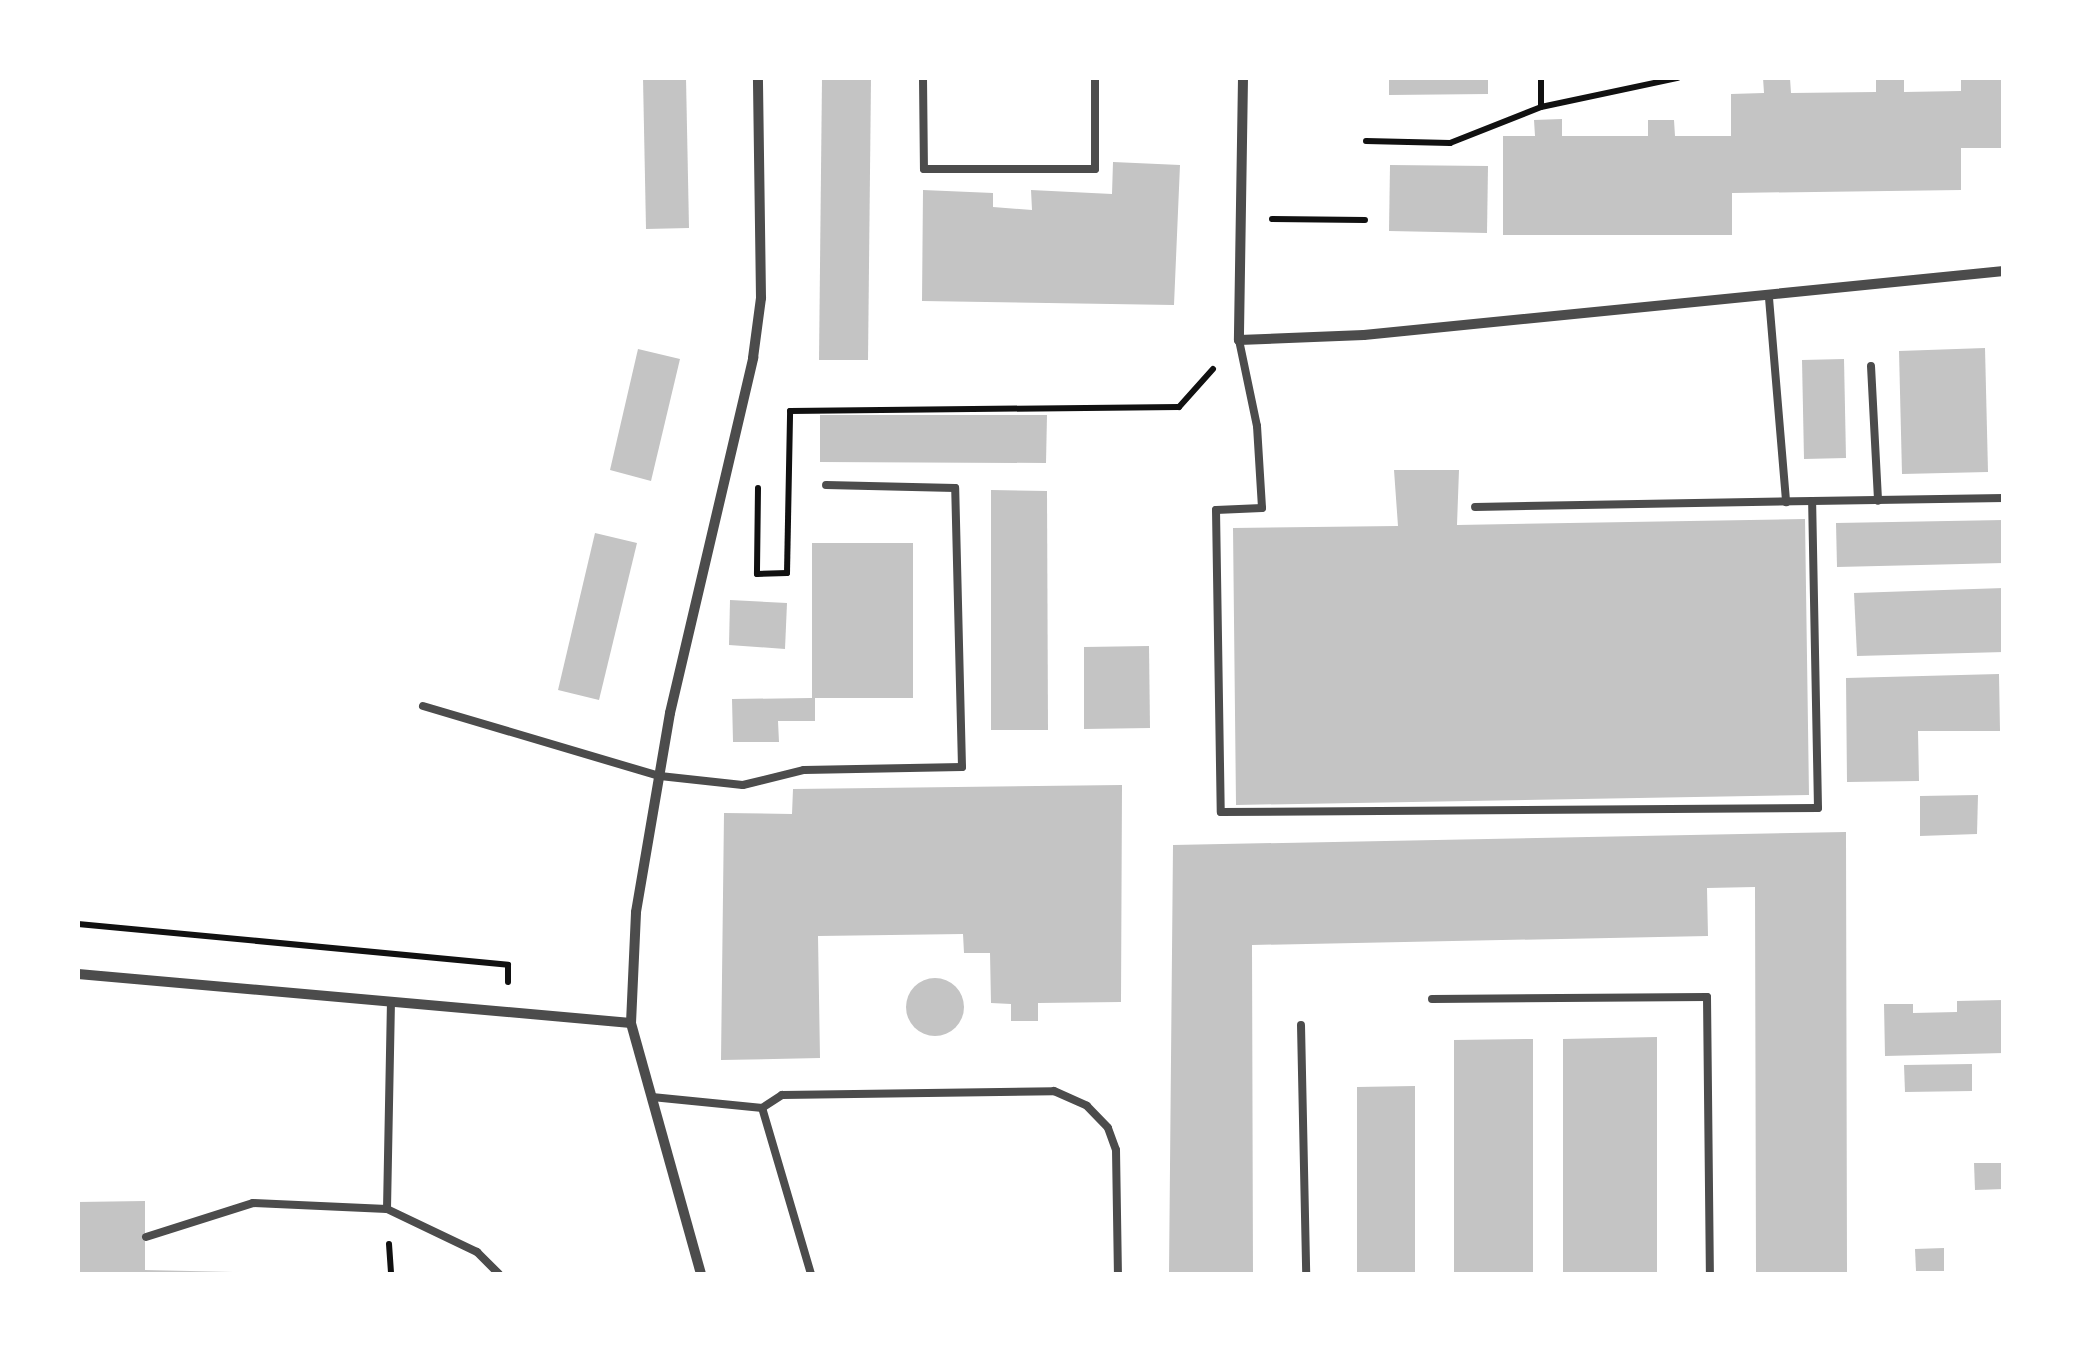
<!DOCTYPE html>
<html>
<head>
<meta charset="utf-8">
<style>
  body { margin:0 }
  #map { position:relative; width:2081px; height:1352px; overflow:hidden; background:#fff; font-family:Barlow,sans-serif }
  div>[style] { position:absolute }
  .building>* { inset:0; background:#c4c4c4 }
  .round { border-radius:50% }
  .path>* { height:6px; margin:-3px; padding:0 3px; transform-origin:3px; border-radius:3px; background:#111 }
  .service>* { height:8px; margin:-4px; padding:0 4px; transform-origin:4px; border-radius:4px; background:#4c4c4c }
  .minor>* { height:10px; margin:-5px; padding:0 5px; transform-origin:5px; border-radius:5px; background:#4c4c4c }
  span { translate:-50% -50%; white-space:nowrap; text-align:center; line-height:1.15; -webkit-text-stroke:9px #fff; paint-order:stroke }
  .frame { position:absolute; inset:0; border:80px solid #fff; pointer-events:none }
</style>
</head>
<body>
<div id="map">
  <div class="building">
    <div style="clip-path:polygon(643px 78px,686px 78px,689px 228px,646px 229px)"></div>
    <div style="clip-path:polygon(822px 78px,871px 78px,868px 360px,819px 360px)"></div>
    <div style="clip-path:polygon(1389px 78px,1488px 78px,1488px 94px,1389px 95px)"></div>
    <div style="clip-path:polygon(1763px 78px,1790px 78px,1791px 93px,1876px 92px,1876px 78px,1904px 78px,1904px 92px,1961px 91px,1961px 78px,2004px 78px,2004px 148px,1961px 148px,1961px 190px,1732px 193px,1732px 235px,1503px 235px,1503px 136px,1535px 136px,1534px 120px,1562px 119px,1562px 136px,1648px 136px,1648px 120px,1674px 120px,1675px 136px,1731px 136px,1731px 94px,1764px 93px)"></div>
    <div style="clip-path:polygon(1113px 162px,1180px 165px,1174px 305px,922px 301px,923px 190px,993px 193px,993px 207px,1032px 210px,1031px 190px,1112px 194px)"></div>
    <div style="clip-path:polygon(1390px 165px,1488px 166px,1487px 233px,1389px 231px)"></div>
    <div style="clip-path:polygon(1985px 348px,1988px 472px,1902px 474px,1899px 351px)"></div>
    <div style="clip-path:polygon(638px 349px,680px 359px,651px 481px,610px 470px)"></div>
    <div style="clip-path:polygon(1844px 359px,1846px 458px,1804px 459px,1802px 360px)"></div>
    <div style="clip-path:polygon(820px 415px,1047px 415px,1046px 463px,820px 462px)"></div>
    <div style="clip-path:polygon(1394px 470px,1459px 470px,1457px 525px,1805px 519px,1809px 795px,1236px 805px,1233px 528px,1398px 526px)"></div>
    <div style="clip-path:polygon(991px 490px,1047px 491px,1048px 730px,991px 730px)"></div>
    <div style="clip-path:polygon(2004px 520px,2004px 563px,1837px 567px,1836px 523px)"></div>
    <div style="clip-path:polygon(595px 533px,637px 543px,599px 700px,558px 690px)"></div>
    <div style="clip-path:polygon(812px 543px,913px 543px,913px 698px,815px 698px,815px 721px,778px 721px,779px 742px,733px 742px,732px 699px,812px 698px)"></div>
    <div style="clip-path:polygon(2004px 588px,2004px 652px,1857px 656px,1854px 593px)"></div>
    <div style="clip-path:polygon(730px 600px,787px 603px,785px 649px,729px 645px)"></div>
    <div style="clip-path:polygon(1149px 646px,1150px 728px,1084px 729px,1084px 647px)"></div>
    <div style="clip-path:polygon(1999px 674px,2000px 731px,1918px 731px,1919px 781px,1847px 782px,1846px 678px)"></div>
    <div style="clip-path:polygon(1122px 785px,1121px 1002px,1038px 1003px,1038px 1021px,1011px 1021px,1011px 1004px,991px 1003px,990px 953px,964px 953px,963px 934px,818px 936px,820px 1058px,721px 1060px,724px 813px,792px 814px,793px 789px)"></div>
    <div style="clip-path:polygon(1978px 795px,1977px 834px,1920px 836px,1920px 796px)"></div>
    <div style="clip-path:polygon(1846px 832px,1847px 1274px,1756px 1274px,1755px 887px,1707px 888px,1708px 936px,1252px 945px,1253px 1274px,1169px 1274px,1173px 845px)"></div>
    <div class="round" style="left:906px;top:978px;width:58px;height:58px"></div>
    <div style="clip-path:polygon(2004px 1000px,2004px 1053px,1885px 1056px,1884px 1004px,1913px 1004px,1913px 1013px,1957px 1012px,1957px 1001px)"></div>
    <div style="clip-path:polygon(1657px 1037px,1657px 1274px,1563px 1274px,1563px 1039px)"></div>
    <div style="clip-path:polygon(1533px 1039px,1533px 1274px,1454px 1274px,1454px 1040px)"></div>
    <div style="clip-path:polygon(1972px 1064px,1972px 1091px,1905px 1092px,1904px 1065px)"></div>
    <div style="clip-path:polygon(1415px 1086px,1415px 1274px,1357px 1274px,1357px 1087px)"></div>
    <div style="clip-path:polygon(1974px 1163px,2004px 1163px,2004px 1189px,1975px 1190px)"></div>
    <div style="clip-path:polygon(145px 1201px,145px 1270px,325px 1274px,78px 1274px,78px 1202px)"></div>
    <div style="clip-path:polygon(1944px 1248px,1944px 1271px,1916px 1271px,1915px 1249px)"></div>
  </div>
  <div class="path">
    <div style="left:1541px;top:78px;width:28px;rotate:90deg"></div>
    <div style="left:1366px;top:141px;width:84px;rotate:1.4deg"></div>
    <div style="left:1450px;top:143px;width:98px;rotate:-21.6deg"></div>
    <div style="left:1541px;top:107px;width:140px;rotate:-12deg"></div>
    <div style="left:1272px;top:219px;width:93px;rotate:0.6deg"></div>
    <div style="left:758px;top:488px;width:86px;rotate:90.7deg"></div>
    <div style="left:757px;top:574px;width:30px;rotate:-2deg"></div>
    <div style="left:787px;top:573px;width:162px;rotate:-88.9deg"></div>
    <div style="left:790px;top:411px;width:389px;rotate:-0.6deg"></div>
    <div style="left:1179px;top:407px;width:51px;rotate:-48.2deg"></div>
    <div style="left:78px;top:924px;width:432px;rotate:5.4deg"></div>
    <div style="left:508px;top:965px;width:17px;rotate:90deg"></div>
    <div style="left:389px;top:1244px;width:28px;rotate:86deg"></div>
  </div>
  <div class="service">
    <div style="left:923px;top:78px;width:91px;rotate:89.4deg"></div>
    <div style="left:924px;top:169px;width:171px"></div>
    <div style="left:1095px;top:169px;width:91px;rotate:-90deg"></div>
    <div style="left:1769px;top:298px;width:205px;rotate:85.2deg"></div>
    <div style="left:1239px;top:340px;width:88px;rotate:78.2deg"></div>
    <div style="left:1257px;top:426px;width:82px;rotate:86.5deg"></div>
    <div style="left:1262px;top:508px;width:46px;rotate:177.5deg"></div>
    <div style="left:1216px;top:510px;width:302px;rotate:89.1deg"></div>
    <div style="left:1221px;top:812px;width:597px;rotate:-0.38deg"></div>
    <div style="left:1818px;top:808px;width:307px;rotate:-91.1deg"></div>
    <div style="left:1812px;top:501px;width:337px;rotate:179deg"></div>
    <div style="left:1871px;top:366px;width:135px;rotate:87deg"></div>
    <div style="left:1812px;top:501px;width:192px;rotate:-0.9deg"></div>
    <div style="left:423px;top:706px;width:247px;rotate:16.5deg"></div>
    <div style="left:660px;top:776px;width:83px;rotate:6.2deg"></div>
    <div style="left:743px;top:785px;width:63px;rotate:-13.8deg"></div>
    <div style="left:804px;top:770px;width:158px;rotate:-1.1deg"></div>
    <div style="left:962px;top:767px;width:279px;rotate:-91.4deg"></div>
    <div style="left:955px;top:488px;width:129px;rotate:-178.7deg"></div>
    <div style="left:1432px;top:999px;width:275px;rotate:-0.4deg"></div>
    <div style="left:1707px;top:997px;width:277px;rotate:89.4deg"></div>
    <div style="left:1301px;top:1025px;width:249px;rotate:88.8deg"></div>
    <div style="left:652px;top:1097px;width:111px;rotate:5.7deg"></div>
    <div style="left:387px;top:1209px;width:207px;rotate:-88.9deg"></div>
    <div style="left:146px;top:1237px;width:112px;rotate:-17.6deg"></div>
    <div style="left:253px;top:1203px;width:134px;rotate:2.6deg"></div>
    <div style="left:387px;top:1209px;width:100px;rotate:25.5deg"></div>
    <div style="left:477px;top:1252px;width:31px;rotate:45deg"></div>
    <div style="left:811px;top:1274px;width:173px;rotate:-106.4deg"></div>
    <div style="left:762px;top:1108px;width:24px;rotate:-33deg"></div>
    <div style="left:782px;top:1095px;width:272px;rotate:-0.8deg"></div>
    <div style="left:1054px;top:1091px;width:36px;rotate:24deg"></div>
    <div style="left:1087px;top:1106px;width:30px;rotate:46deg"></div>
    <div style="left:1108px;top:1128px;width:23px;rotate:70deg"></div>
    <div style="left:1116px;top:1150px;width:124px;rotate:89.1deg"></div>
  </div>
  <div class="minor">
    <div style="left:1243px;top:78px;width:262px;rotate:90.9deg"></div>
    <div style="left:1239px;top:340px;width:125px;rotate:-2.3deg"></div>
    <div style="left:1364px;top:335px;width:643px;rotate:-5.71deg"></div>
    <div style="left:78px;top:974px;width:555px;rotate:5.06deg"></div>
    <div style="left:701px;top:1274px;width:261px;rotate:-105.6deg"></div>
    <div style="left:631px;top:1023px;width:111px;rotate:-87.4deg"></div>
    <div style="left:636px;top:912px;width:202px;rotate:-80.3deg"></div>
    <div style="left:670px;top:713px;width:365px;rotate:-76.8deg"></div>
    <div style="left:753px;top:358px;width:61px;rotate:-82.4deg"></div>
    <div style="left:761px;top:298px;width:220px;rotate:-90.8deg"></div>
  </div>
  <div class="frame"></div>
</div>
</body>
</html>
